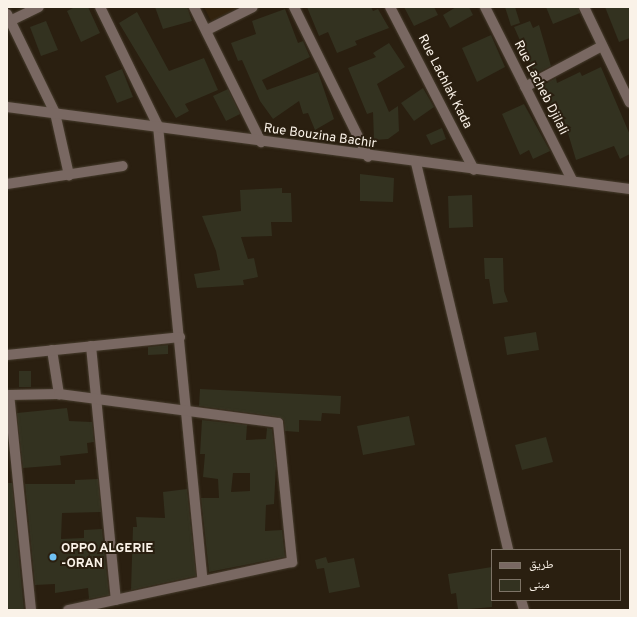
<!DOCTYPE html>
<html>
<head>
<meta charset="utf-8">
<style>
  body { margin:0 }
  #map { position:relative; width:637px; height:617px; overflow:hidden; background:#2a1f10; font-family:Overpass,"Noto Naskh Arabic",sans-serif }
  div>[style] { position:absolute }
  .built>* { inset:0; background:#32230e }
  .building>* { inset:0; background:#333220 }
  .roads { filter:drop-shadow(0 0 1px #473d2e) drop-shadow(0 0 1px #473d2e) }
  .minor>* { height:10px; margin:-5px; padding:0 5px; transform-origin:5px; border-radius:5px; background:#796862 }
  .dots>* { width:11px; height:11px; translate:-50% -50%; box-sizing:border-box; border:2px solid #2a1f10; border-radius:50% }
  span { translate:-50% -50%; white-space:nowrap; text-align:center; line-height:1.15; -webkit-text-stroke:4px #2a1f10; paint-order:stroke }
  .street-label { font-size:13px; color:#faf2e8 }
  .poi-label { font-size:13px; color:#faf2e8; font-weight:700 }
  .left { translate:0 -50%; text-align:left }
  .frame { position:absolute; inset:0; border:8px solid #faf2e8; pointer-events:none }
  .legend { position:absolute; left:491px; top:549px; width:130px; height:52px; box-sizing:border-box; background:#2a1f10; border:1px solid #7d7366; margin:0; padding:5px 7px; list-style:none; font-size:12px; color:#faf2e8 }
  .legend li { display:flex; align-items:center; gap:8px; height:20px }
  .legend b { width:20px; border:1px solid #7d7366 }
</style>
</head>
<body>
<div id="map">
  <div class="built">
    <div style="clip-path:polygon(204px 7px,239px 7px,211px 21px)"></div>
  </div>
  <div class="building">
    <div style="clip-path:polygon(75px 7px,88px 7px,100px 33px,81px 42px,67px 11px)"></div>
    <div style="clip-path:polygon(155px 7px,187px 7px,192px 21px,163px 29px)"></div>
    <div style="clip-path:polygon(307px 7px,371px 7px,373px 11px,378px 9px,389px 28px,355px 41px,357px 45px,337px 53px,328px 32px,319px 36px)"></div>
    <div style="clip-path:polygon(404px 7px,434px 7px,438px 15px,414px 26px)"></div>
    <div style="clip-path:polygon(456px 7px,469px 7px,473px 15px,450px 28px,443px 15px)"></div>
    <div style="clip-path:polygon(505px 7px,515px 7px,520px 23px,511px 26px)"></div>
    <div style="clip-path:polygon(546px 7px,578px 7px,580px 13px,553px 24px)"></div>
    <div style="clip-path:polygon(605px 7px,630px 7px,630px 38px,619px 42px)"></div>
    <div style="clip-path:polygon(285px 9px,298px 43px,303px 41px,310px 57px,262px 80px,267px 90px,318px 72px,334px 119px,315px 130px,308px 113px,303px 114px,299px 101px,273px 119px,260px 101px,242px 60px,238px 61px,231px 43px,256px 34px,252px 21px)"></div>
    <div style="clip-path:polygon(137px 12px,169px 71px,204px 58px,218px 90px,185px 104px,189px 111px,176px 118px,119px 23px)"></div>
    <div style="clip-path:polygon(46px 21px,58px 50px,41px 56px,30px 27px)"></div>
    <div style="clip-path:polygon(530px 21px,533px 28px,539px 25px,551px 66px,535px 74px,514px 27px)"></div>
    <div style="clip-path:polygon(491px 35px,505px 67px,477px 82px,462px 48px)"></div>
    <div style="clip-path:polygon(389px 43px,405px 67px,377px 84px,389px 112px,398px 106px,399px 131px,388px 139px,374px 140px,373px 112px,367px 114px,348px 68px,376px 57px,373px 53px)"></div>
    <div style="clip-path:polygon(601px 67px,630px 135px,630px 154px,620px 159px,614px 146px,576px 160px,562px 113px,556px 116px,541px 86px,556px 78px,557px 83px,580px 72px,582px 76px)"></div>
    <div style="clip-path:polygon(122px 69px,133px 97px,117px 103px,105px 76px)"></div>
    <div style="clip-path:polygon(423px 88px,434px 107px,414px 121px,401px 103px)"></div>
    <div style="clip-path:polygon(228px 89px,240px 114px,226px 121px,213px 96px)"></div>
    <div style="clip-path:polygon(524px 104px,550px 151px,533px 159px,529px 150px,520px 155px,502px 114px)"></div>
    <div style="clip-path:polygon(442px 128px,446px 139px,431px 145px,426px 135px)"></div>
    <div style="clip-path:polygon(360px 174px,394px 178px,393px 202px,360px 201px)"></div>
    <div style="clip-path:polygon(282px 188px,282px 193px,291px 193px,292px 222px,271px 222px,272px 236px,241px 237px,248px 259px,254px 258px,258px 277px,243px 280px,244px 285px,197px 288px,194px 274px,220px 270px,216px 251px,202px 216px,241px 211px,240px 190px)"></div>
    <div style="clip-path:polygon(472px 195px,473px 227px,449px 228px,448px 196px)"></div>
    <div style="clip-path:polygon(484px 258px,503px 258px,504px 291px,508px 302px,493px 304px,489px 279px,485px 279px)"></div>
    <div style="clip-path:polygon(536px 332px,539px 350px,507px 355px,504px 337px)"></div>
    <div style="clip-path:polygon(168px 345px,168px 354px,148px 355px,148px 347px)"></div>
    <div style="clip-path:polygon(19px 371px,31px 371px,31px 387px,19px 387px)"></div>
    <div style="clip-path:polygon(200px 389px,341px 396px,340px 414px,322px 413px,321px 421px,299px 420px,299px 432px,285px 431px,284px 420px,279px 417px,199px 406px)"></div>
    <div style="clip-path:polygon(67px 408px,69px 421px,92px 422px,94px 442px,87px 443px,88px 453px,60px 456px,61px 465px,23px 468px,17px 413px)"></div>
    <div style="clip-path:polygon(409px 416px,415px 445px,363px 455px,357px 426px)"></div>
    <div style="clip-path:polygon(evenodd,202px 420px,247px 425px,246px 440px,266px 439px,267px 428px,272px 429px,276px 465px,274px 504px,266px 505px,265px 531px,282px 530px,285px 557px,209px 572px,201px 498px,219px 498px,218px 479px,203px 477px,205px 454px,200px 454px,202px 420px,233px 473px,250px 473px,250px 491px,231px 492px,233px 473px)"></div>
    <div style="clip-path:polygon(546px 437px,553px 462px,522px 470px,515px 445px)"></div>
    <div style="clip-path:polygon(98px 479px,101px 512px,62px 513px,61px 539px,84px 538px,84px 530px,102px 529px,109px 595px,89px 599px,88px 588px,55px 593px,55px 584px,35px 585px,25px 484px,75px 484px,75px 480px)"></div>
    <div style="clip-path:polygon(8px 483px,12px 483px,24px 610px,7px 610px)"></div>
    <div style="clip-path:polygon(187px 489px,196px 576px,131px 590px,133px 527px,137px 527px,136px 517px,165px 518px,163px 492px)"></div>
    <div style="clip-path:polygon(326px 557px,328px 563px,354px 558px,360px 587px,329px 593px,324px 568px,317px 569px,315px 560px)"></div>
    <div style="clip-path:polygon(492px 567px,492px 607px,458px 610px,456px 593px,451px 594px,448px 574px)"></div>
  </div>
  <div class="roads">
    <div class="minor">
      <div style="left:100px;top:7px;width:132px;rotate:64deg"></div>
      <div style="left:158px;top:126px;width:457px;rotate:84.4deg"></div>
      <div style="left:194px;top:7px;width:151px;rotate:63.6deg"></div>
      <div style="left:294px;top:7px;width:167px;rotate:63.7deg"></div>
      <div style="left:390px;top:7px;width:183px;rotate:62.7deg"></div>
      <div style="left:485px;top:7px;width:194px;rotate:63.3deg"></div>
      <div style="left:584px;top:7px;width:106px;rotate:64.4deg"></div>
      <div style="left:7px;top:14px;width:110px;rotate:64.1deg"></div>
      <div style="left:55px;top:113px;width:64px;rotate:77.3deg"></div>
      <div style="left:10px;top:21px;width:32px;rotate:-26deg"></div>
      <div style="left:207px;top:30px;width:51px;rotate:-26.6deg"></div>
      <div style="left:525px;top:87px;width:87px;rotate:-28deg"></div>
      <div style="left:7px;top:107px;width:628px;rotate:7.5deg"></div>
      <div style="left:416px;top:163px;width:398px;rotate:76.6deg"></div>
      <div style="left:7px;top:184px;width:117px;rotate:-8.8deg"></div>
      <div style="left:91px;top:346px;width:255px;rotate:84.4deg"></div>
      <div style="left:52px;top:350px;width:45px;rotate:81deg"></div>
      <div style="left:7px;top:355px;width:174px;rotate:-5.9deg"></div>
      <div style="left:521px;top:600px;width:10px;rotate:73deg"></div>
      <div style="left:31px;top:610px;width:216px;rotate:-95.8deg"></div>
      <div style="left:9px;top:395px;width:50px;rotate:-1.1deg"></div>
      <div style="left:59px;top:394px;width:221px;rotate:7.5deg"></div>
      <div style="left:278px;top:423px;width:140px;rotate:84.2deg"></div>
      <div style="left:292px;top:562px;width:229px;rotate:167.9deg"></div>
    </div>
  </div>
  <div class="dots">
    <div style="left:53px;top:557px;background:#6fc2f4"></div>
  </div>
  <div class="street-label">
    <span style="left:444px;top:82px;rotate:63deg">Rue Lachlak Kada</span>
    <span style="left:540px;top:88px;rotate:63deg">Rue Lacheb Djilali</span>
    <span style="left:320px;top:137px;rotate:8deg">Rue Bouzina Bachir</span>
  </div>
  <div class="poi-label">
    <span class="left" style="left:61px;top:557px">OPPO ALGERIE<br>-ORAN</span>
  </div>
  <div class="frame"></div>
  <ul class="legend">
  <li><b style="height:5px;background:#796862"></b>طريق</li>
  <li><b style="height:11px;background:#333220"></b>مبنى</li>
  </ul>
</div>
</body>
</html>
